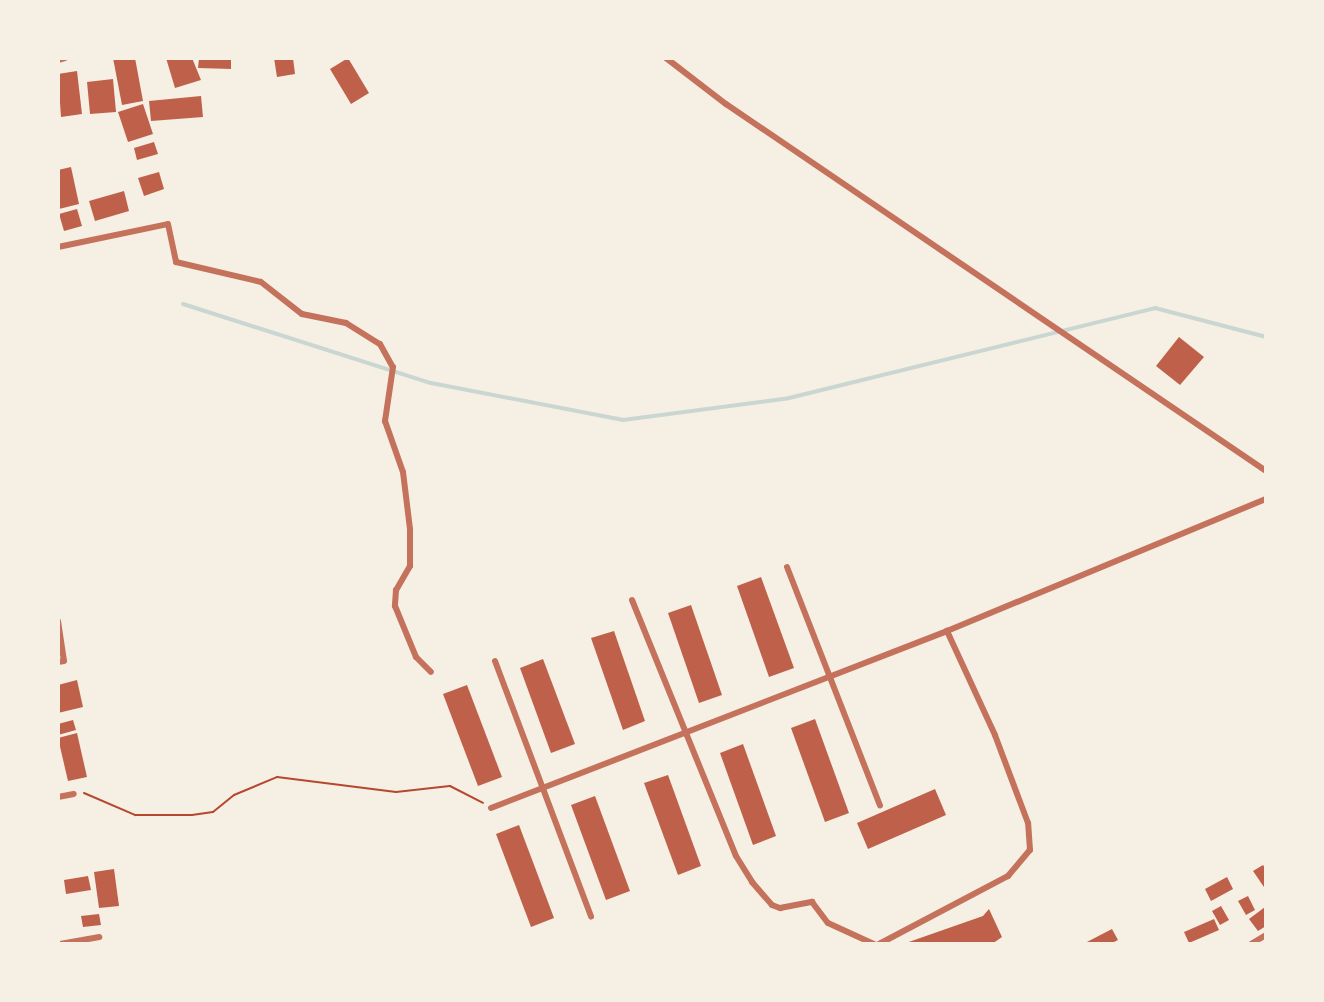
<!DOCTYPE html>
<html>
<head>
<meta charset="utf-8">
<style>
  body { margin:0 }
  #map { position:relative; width:1324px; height:1002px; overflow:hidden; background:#f6efe4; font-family:Overpass,sans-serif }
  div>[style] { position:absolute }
  .stream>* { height:4px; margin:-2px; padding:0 2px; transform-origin:2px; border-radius:2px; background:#c9d6d2 }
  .building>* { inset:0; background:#bf614a }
  .path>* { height:2px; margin:-1px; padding:0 1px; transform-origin:1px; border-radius:1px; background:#b5482f }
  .minor>* { height:6px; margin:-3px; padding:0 3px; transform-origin:3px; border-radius:3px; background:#c5725c }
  span { translate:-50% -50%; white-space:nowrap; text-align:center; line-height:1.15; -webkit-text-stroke:7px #f6efe4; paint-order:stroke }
  .frame { position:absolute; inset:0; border:60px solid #f6efe4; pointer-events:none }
</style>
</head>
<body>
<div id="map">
  <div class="stream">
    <div style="left:183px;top:304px;width:260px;rotate:17.7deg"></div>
    <div style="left:431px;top:383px;width:196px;rotate:10.9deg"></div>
    <div style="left:623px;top:420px;width:167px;rotate:-7.5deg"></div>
    <div style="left:789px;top:398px;width:377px;rotate:-13.8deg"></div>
    <div style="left:1155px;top:308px;width:115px;rotate:14.6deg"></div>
  </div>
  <div class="building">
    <div style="clip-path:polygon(113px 58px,135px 58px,143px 101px,122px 105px)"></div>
    <div style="clip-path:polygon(166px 58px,192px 58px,201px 80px,175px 88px)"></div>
    <div style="clip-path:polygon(199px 58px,231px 58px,231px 69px,198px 68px)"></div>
    <div style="clip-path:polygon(274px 58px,293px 58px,295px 74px,277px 77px)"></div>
    <div style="clip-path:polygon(348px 58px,369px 93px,351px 104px,330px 69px)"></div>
    <div style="clip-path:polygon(77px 71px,82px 114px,61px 117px,58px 74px)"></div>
    <div style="clip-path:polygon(113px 79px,116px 112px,90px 114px,87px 82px)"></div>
    <div style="clip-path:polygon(201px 96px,203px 117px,151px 121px,149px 101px)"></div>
    <div style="clip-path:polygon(143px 104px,153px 134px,128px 142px,118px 112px)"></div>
    <div style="clip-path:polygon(154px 142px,158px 154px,137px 160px,134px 148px)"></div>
    <div style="clip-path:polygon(71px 167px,79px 204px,59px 209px,58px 170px)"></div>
    <div style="clip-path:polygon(159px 172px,164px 189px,144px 196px,138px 178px)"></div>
    <div style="clip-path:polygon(124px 191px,129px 211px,95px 221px,89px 201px)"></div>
    <div style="clip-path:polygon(77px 209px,82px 226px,64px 231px,59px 214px)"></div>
    <div style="clip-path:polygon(1179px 337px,1204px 357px,1180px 385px,1156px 366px)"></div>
    <div style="clip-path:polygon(761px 577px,794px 668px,769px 677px,737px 586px)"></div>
    <div style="clip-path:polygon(691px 605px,722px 695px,699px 703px,668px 613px)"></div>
    <div style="clip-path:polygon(614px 631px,645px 721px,623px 730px,591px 638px)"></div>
    <div style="clip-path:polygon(543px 659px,575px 744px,551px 753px,520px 668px)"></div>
    <div style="clip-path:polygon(77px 680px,83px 707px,58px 713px,58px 685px)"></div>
    <div style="clip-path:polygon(467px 685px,502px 777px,478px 786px,443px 694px)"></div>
    <div style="clip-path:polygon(815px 719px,849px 813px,825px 822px,791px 728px)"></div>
    <div style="clip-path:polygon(73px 720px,76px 730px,58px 735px,58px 724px)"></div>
    <div style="clip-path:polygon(77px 733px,87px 777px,68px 781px,58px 738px)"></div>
    <div style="clip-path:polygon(743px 744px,776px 836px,753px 845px,720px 753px)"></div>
    <div style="clip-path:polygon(668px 775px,701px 866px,678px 875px,644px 783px)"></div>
    <div style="clip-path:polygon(935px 789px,946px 815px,868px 849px,857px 823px)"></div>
    <div style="clip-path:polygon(595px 796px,630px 891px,606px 900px,571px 805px)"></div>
    <div style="clip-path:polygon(519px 825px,554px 918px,531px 927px,496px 834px)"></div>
    <div style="clip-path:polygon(1263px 865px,1266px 869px,1266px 890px,1253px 871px)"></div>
    <div style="clip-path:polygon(114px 869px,119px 906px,99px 908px,94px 872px)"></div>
    <div style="clip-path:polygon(88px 876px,91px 890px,66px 894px,64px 880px)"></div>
    <div style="clip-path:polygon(1227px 877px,1233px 889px,1211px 901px,1205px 889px)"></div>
    <div style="clip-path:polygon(1248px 896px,1255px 910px,1246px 915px,1238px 901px)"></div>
    <div style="clip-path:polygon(1221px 906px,1229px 920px,1220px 925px,1212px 911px)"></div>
    <div style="clip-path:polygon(1265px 907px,1266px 926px,1258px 931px,1249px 919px)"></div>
    <div style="clip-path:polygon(989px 909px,1002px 937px,992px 944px,903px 944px,983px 916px)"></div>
    <div style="clip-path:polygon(99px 914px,101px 925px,83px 927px,81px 916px)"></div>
    <div style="clip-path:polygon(1214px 919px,1219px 930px,1189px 943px,1184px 932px)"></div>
    <div style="clip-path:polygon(1112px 929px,1118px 940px,1110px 944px,1083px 944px)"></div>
  </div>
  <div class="path">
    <div style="left:84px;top:793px;width:56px;rotate:23.3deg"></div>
    <div style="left:135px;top:815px;width:57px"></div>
    <div style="left:192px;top:815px;width:21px;rotate:-8deg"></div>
    <div style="left:213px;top:812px;width:27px;rotate:-39deg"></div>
    <div style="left:234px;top:795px;width:47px;rotate:-22.7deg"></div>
    <div style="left:277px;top:777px;width:120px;rotate:7.2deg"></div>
    <div style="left:396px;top:792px;width:54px;rotate:-6.3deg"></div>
    <div style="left:450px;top:786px;width:37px;rotate:27deg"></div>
  </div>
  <div class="minor">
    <div style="left:666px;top:58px;width:76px;rotate:37.5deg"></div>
    <div style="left:726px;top:104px;width:653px;rotate:34.2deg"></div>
    <div style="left:58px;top:60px;width:7px;rotate:-16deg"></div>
    <div style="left:58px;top:247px;width:112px;rotate:-11.8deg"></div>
    <div style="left:168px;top:224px;width:39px;rotate:78deg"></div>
    <div style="left:176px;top:262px;width:87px;rotate:13.2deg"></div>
    <div style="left:261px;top:282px;width:52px;rotate:38deg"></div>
    <div style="left:302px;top:314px;width:45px;rotate:11.6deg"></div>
    <div style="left:346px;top:323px;width:40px;rotate:32deg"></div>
    <div style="left:380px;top:344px;width:26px;rotate:61deg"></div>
    <div style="left:393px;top:367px;width:55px;rotate:98.4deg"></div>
    <div style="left:385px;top:421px;width:54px;rotate:70.6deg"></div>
    <div style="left:403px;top:472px;width:57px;rotate:83deg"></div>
    <div style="left:410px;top:529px;width:37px;rotate:90deg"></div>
    <div style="left:410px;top:566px;width:28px;rotate:120deg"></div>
    <div style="left:396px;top:590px;width:16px;rotate:94deg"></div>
    <div style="left:395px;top:606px;width:55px;rotate:67.6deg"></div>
    <div style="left:416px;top:657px;width:21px;rotate:45deg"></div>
    <div style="left:787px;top:567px;width:256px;rotate:68.7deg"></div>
    <div style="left:632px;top:600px;width:276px;rotate:67.9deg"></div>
    <div style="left:736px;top:856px;width:31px;rotate:58deg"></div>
    <div style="left:752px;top:882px;width:30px;rotate:49deg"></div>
    <div style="left:772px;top:905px;width:9px;rotate:21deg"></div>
    <div style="left:780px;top:908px;width:33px;rotate:-11deg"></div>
    <div style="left:812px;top:902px;width:26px;rotate:53deg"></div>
    <div style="left:828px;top:923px;width:51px;rotate:24.5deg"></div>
    <div style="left:58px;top:621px;width:40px;rotate:81.5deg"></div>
    <div style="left:64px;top:661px;width:6px;rotate:171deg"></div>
    <div style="left:495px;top:661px;width:273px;rotate:69.4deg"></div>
    <div style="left:58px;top:797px;width:16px;rotate:-11deg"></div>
    <div style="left:491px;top:808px;width:489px;rotate:-21.2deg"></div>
    <div style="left:947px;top:631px;width:345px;rotate:-22.5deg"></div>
    <div style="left:60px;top:944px;width:40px;rotate:-10deg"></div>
    <div style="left:879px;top:944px;width:146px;rotate:-27.8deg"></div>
    <div style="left:1008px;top:876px;width:34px;rotate:-50deg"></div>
    <div style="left:1030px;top:850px;width:27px;rotate:-94deg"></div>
    <div style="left:1028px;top:823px;width:94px;rotate:-110.6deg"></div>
    <div style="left:995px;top:735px;width:115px;rotate:-114.8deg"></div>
    <div style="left:1251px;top:944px;width:17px;rotate:-31deg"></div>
  </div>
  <div class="frame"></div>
</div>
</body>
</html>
